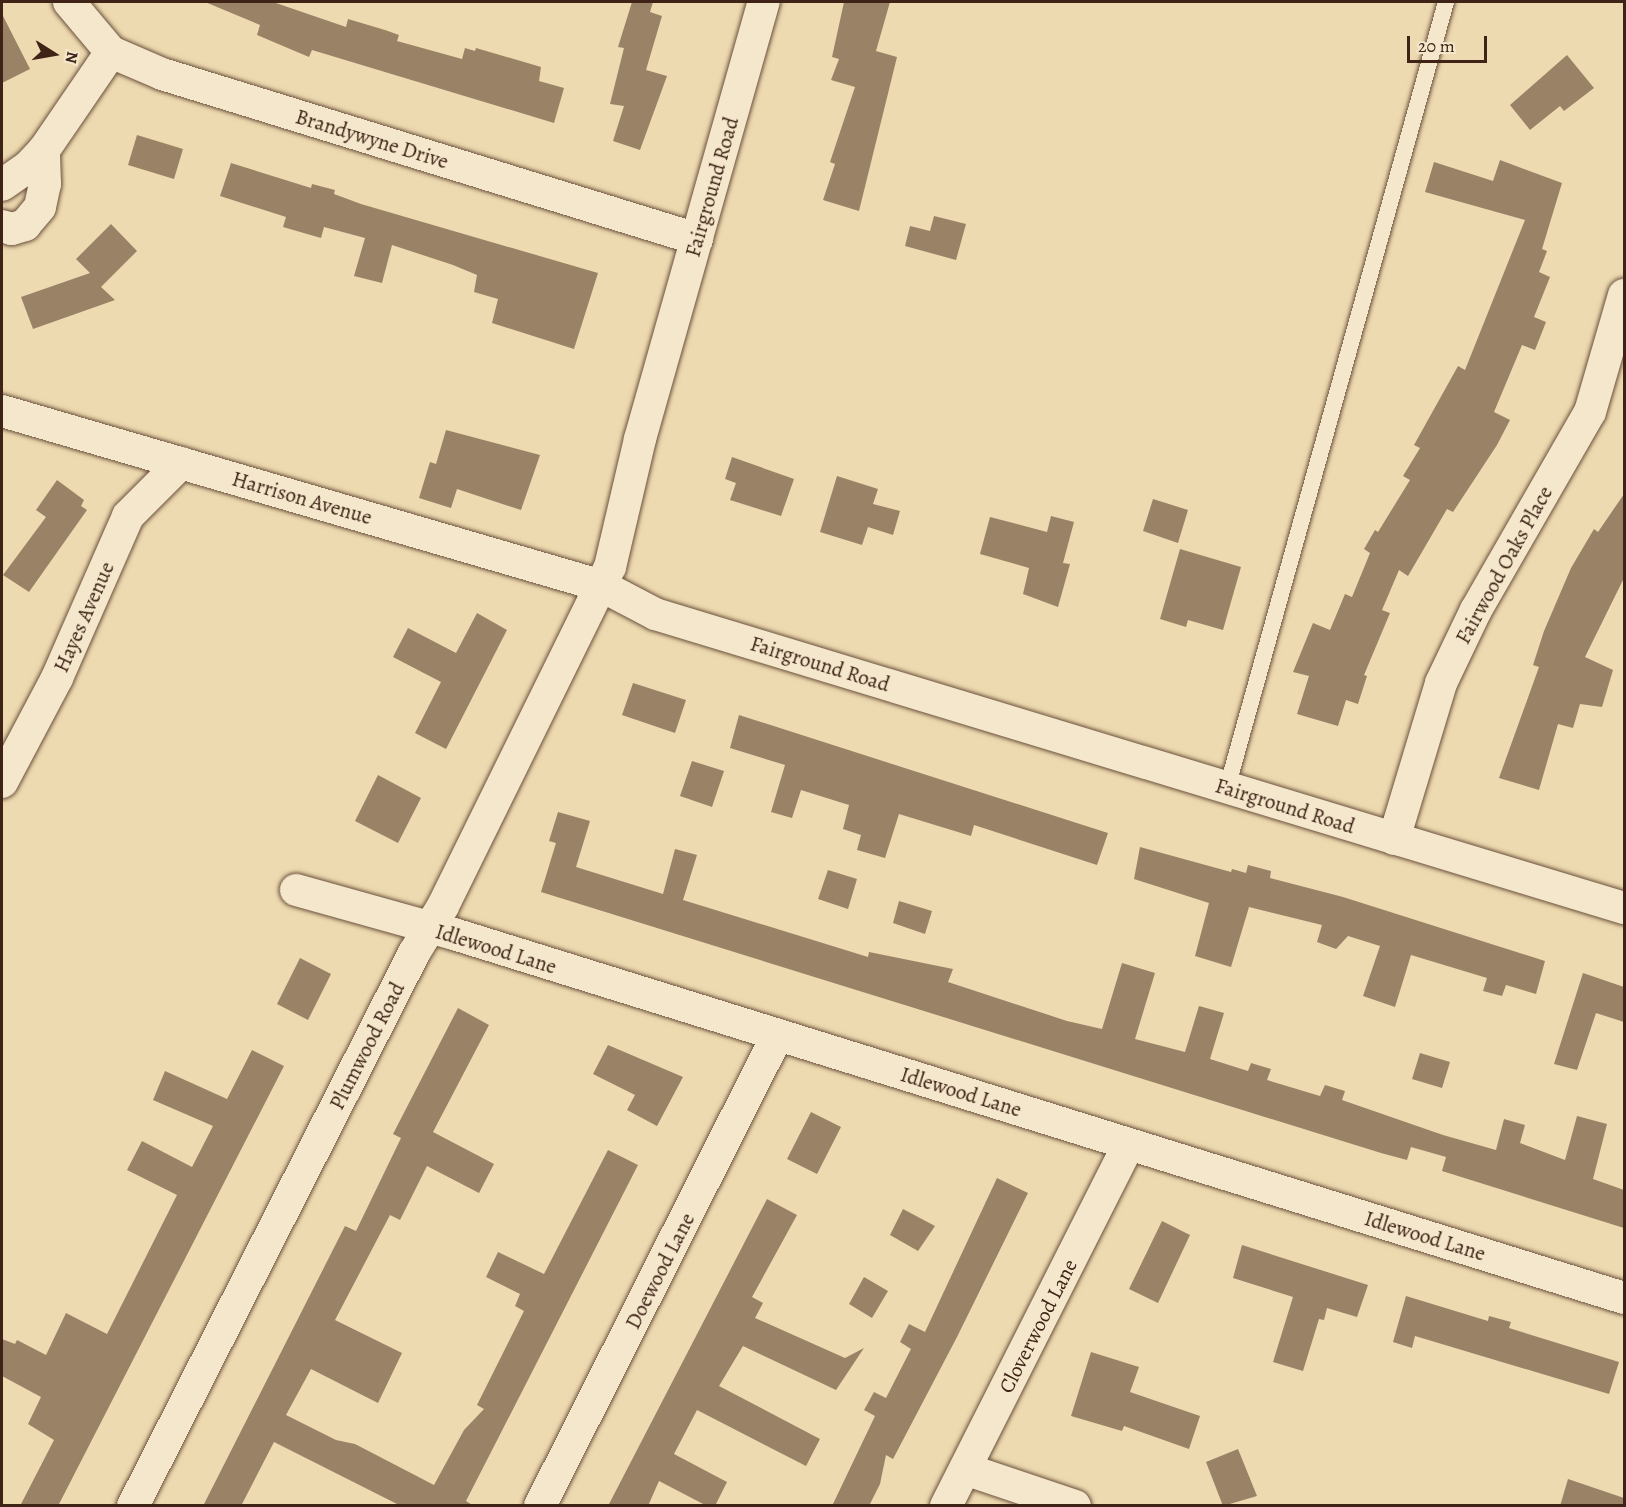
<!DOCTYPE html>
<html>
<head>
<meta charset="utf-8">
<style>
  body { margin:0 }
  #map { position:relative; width:1626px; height:1507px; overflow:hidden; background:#eedab0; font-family:Alegreya,serif }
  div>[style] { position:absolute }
  .building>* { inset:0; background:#9a8266 }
  .roads { filter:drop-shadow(0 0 2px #6a513c) drop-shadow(0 0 2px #6a513c) }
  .service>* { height:16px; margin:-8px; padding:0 8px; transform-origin:8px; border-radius:8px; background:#f4e7cc }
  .minor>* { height:32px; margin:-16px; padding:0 16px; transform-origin:16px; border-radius:16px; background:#f4e7cc }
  span { translate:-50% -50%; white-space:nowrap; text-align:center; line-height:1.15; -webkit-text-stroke:6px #f4e7cc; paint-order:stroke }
  .street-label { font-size:21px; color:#3e2316 }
  .frame { position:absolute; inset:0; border:3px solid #3e2316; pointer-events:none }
  .north { position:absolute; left:24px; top:24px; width:60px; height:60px; -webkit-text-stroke:4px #f4e7cc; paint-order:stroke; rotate:101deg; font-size:16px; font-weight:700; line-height:24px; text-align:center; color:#3e2316 }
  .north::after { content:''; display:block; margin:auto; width:21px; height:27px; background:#3e2316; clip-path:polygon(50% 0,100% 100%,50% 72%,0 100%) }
  .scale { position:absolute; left:1407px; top:36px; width:80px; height:27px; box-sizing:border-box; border:3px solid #3e2316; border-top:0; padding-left:8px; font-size:18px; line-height:21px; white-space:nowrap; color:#3e2316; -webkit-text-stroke:4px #f4e7cc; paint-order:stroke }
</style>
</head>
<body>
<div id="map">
  <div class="building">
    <div style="clip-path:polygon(205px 2px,273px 2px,346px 27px,348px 19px,385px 30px,399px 35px,397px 41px,462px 59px,465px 48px,475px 51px,476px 48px,541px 67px,539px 81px,564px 88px,554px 123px,312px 50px,309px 57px,257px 35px,260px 25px)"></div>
    <div style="clip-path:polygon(632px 2px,653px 2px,650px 12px,662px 16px,646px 70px,667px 76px,640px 150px,613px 141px,624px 106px,610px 104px,624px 48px,618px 47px)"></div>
    <div style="clip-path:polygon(844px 2px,890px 2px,876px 51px,897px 57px,859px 211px,823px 200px,835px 164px,830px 162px,855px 87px,831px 80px,839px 59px,832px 57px)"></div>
    <div style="clip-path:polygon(2px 14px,30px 69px,2px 83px)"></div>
    <div style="clip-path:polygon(1567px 55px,1594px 88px,1564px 111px,1560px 106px,1530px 130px,1510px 105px)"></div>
    <div style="clip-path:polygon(137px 135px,183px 149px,174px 179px,128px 165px)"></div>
    <div style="clip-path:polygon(1500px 160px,1562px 183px,1542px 249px,1547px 251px,1539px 272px,1550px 277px,1534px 317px,1546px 322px,1535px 350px,1522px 345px,1494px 412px,1510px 420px,1497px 445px,1453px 512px,1447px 509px,1408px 576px,1399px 570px,1382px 610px,1390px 613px,1364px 675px,1367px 676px,1358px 704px,1346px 700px,1338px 726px,1297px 714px,1309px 676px,1293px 672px,1313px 623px,1330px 630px,1345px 594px,1352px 597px,1370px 553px,1364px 549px,1375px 530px,1378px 532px,1410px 480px,1403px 476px,1420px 448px,1414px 445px,1458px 366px,1465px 370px,1525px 220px,1425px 192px,1434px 162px,1493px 181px)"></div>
    <div style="clip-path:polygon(231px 163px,311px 188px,312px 184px,335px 190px,334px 194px,361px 204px,598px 273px,574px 349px,492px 323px,498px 299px,474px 292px,477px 275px,453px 265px,392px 245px,382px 283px,354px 276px,365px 238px,324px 227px,321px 238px,283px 227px,286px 217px,220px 196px)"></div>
    <div style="clip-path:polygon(934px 216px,966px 224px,956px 260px,905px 246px,910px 226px,930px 231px)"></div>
    <div style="clip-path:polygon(111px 224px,137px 251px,101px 287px,115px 300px,33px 329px,21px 297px,90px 273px,76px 259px)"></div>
    <div style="clip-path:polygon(446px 430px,540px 455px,521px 510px,457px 489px,451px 508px,419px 498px,430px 462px,436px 464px)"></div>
    <div style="clip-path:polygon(732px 457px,794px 479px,781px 516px,730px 500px,736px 483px,725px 479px)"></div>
    <div style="clip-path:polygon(837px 476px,878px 489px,873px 504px,900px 511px,893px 535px,868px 527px,862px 545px,820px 532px)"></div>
    <div style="clip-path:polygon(57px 480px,84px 500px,81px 506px,87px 510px,29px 592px,3px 575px,46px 517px,36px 510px)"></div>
    <div style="clip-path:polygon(1624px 494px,1624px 578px,1585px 657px,1613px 670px,1602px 707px,1580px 704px,1573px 728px,1558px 724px,1539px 790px,1499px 778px,1539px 667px,1533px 665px,1544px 631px,1571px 568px,1594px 529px,1598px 532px)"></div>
    <div style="clip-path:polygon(1153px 499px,1188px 510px,1178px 543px,1143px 531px)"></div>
    <div style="clip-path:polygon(1051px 516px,1074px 522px,1063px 563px,1070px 564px,1058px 607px,1023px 594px,1029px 568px,980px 554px,990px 517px,1047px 532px)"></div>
    <div style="clip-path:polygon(1180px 549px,1241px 567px,1223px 630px,1188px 620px,1186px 627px,1160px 619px)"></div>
    <div style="clip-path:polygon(477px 613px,507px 630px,446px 749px,415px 733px,441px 682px,393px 657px,408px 628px,456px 653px)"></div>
    <div style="clip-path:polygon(633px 683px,686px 700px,675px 733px,622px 715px)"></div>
    <div style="clip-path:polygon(739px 715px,1108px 833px,1097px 865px,974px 825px,971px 836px,899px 814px,885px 858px,857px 850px,861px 835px,843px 829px,849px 805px,801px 790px,792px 818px,771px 812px,785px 765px,730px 748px)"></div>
    <div style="clip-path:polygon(692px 761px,724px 771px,712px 807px,680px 796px)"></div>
    <div style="clip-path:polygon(378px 775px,421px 798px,398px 843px,355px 821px)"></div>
    <div style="clip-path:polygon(558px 812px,590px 821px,576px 867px,663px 894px,675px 849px,697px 855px,683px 900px,868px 957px,869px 952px,953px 969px,948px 982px,1067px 1021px,1102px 1029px,1122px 963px,1155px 973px,1135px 1039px,1185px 1052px,1199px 1006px,1224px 1013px,1210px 1059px,1248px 1071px,1251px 1063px,1271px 1069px,1267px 1080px,1320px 1096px,1325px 1085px,1345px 1091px,1342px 1100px,1443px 1135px,1496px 1150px,1504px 1119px,1525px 1125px,1520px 1143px,1565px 1160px,1577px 1116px,1607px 1124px,1593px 1179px,1624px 1190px,1624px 1228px,1442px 1171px,1446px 1157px,1411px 1147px,1407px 1160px,1381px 1153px,541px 892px,556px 843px,549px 841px)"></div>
    <div style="clip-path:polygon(1140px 847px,1231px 872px,1232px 869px,1246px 873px,1248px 865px,1271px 871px,1270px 878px,1343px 897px,1545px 961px,1536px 994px,1506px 985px,1502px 996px,1483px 991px,1487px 978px,1411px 955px,1395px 1007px,1363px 996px,1380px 946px,1348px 936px,1336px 949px,1317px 942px,1322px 925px,1249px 907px,1231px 967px,1195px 956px,1209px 903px,1134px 879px)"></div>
    <div style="clip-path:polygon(828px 870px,857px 879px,848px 909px,818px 899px)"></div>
    <div style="clip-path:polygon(899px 901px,932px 911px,925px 934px,893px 923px)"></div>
    <div style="clip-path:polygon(300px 958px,331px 974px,308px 1020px,277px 1004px)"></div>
    <div style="clip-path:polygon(1583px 973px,1624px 987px,1624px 1022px,1596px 1013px,1577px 1070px,1554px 1064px)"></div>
    <div style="clip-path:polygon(458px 1008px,489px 1025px,433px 1132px,494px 1164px,479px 1193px,427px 1166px,400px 1220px,390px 1215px,335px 1320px,402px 1353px,378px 1403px,311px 1369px,286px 1415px,336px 1440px,355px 1444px,434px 1485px,464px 1430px,484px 1409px,477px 1405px,524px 1311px,515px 1306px,520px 1294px,486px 1277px,498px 1252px,544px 1274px,608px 1150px,638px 1165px,466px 1501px,474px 1506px,401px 1506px,274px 1442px,241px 1506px,203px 1506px,345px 1226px,356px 1231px,401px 1138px,393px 1134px)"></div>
    <div style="clip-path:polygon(608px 1045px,683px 1077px,657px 1126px,627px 1110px,635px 1095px,593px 1074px)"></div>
    <div style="clip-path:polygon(252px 1050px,284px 1066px,58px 1506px,20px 1506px,54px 1440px,28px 1424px,41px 1397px,2px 1376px,2px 1339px,15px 1344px,17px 1340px,46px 1355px,66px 1313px,107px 1334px,177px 1195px,127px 1170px,142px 1141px,192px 1167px,213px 1126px,153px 1100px,165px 1071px,227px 1099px)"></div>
    <div style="clip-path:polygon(1420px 1053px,1450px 1062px,1442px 1088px,1412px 1079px)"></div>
    <div style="clip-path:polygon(811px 1112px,841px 1127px,817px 1174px,787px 1159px)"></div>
    <div style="clip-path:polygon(997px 1178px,1028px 1193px,957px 1337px,893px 1459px,886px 1455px,880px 1484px,869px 1506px,832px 1506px,875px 1416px,864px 1410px,874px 1392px,886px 1398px,911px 1349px,900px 1342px,909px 1324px,925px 1332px)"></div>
    <div style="clip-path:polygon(767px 1199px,797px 1215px,752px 1297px,763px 1303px,755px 1318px,845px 1358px,864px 1348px,836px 1390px,743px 1346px,719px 1386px,820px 1439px,806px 1466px,697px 1410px,674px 1454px,727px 1482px,715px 1506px,707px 1506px,659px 1481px,648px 1506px,608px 1506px)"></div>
    <div style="clip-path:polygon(903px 1209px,935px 1226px,918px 1251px,890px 1235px)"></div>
    <div style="clip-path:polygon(1162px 1221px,1190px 1235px,1158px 1303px,1129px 1289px)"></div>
    <div style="clip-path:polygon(1242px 1245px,1368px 1285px,1357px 1317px,1327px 1308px,1324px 1320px,1319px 1319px,1303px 1371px,1273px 1362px,1293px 1297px,1233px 1278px)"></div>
    <div style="clip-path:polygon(864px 1277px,888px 1291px,872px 1318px,849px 1304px)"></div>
    <div style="clip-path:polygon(1406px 1296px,1488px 1321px,1489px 1316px,1511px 1322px,1509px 1328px,1619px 1362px,1609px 1394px,1415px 1336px,1412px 1348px,1393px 1342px)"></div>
    <div style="clip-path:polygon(1091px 1352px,1139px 1367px,1130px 1392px,1200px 1416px,1189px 1449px,1124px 1426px,1122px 1431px,1071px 1416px)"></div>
    <div style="clip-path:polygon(1238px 1449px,1257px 1496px,1223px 1506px,1206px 1462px)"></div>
    <div style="clip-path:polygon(1568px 1479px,1624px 1498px,1624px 1506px,1560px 1506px)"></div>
  </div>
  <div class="roads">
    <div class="service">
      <div style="left:1227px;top:788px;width:816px;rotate:-74.43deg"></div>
    </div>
    <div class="minor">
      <div style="left:69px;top:2px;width:65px;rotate:50deg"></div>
      <div style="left:111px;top:52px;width:56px;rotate:23.3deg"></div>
      <div style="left:162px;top:74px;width:560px;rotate:17.14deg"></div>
      <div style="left:2px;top:185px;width:33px;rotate:-35deg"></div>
      <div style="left:29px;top:166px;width:22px;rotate:-47deg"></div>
      <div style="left:44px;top:150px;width:119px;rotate:-55.6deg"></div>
      <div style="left:2px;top:226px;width:10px;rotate:17deg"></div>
      <div style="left:12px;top:229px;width:14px;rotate:-17deg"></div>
      <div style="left:25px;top:225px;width:23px;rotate:-50deg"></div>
      <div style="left:40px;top:207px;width:24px;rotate:-78deg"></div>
      <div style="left:45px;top:184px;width:34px;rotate:-92deg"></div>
      <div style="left:2px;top:411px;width:625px;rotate:16.26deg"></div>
      <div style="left:602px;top:586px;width:60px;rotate:27.8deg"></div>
      <div style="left:655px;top:614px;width:1013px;rotate:16.88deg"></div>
      <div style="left:2px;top:782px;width:118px;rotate:-62.1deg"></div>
      <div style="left:57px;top:678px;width:177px;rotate:-66.3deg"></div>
      <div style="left:128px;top:516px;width:75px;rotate:-45deg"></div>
      <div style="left:1394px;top:839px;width:163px;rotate:-73.2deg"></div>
      <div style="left:1441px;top:683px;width:81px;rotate:-64.4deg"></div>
      <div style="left:1476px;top:610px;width:228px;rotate:-60.1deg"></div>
      <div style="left:1590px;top:412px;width:122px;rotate:-73.8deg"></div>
      <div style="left:296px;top:890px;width:164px;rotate:15.6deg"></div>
      <div style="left:454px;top:934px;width:1225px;rotate:17.28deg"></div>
      <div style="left:965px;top:1469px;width:116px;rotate:18.6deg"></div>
      <div style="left:133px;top:1506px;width:620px;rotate:-63.06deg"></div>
      <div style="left:414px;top:953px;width:55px;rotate:-58.3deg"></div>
      <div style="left:443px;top:906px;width:378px;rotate:-63.8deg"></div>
      <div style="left:610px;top:567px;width:131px;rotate:-76.8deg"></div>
      <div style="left:640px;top:439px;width:454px;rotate:-74.2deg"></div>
      <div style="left:540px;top:1506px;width:526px;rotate:-63.24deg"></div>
      <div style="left:946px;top:1506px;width:403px;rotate:-63.2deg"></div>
    </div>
  </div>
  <div class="street-label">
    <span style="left:372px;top:139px;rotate:17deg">Brandywyne Drive</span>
    <span style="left:712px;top:187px;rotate:-74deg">Fairground Road</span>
    <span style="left:302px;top:498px;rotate:16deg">Harrison Avenue</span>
    <span style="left:1504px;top:565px;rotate:-61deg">Fairwood Oaks Place</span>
    <span style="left:84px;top:617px;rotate:-66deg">Hayes Avenue</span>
    <span style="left:820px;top:664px;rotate:17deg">Fairground Road</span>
    <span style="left:1285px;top:806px;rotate:17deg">Fairground Road</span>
    <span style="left:496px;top:949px;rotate:17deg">Idlewood Lane</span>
    <span style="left:367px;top:1046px;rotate:-63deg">Plumwood Road</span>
    <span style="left:961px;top:1092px;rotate:17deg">Idlewood Lane</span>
    <span style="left:1425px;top:1236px;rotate:17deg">Idlewood Lane</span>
    <span style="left:660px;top:1271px;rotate:-63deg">Doewood Lane</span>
    <span style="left:1038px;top:1326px;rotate:-63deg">Cloverwood Lane</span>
  </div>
  <div class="frame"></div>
  <div class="north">N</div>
  <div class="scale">20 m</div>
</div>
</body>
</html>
